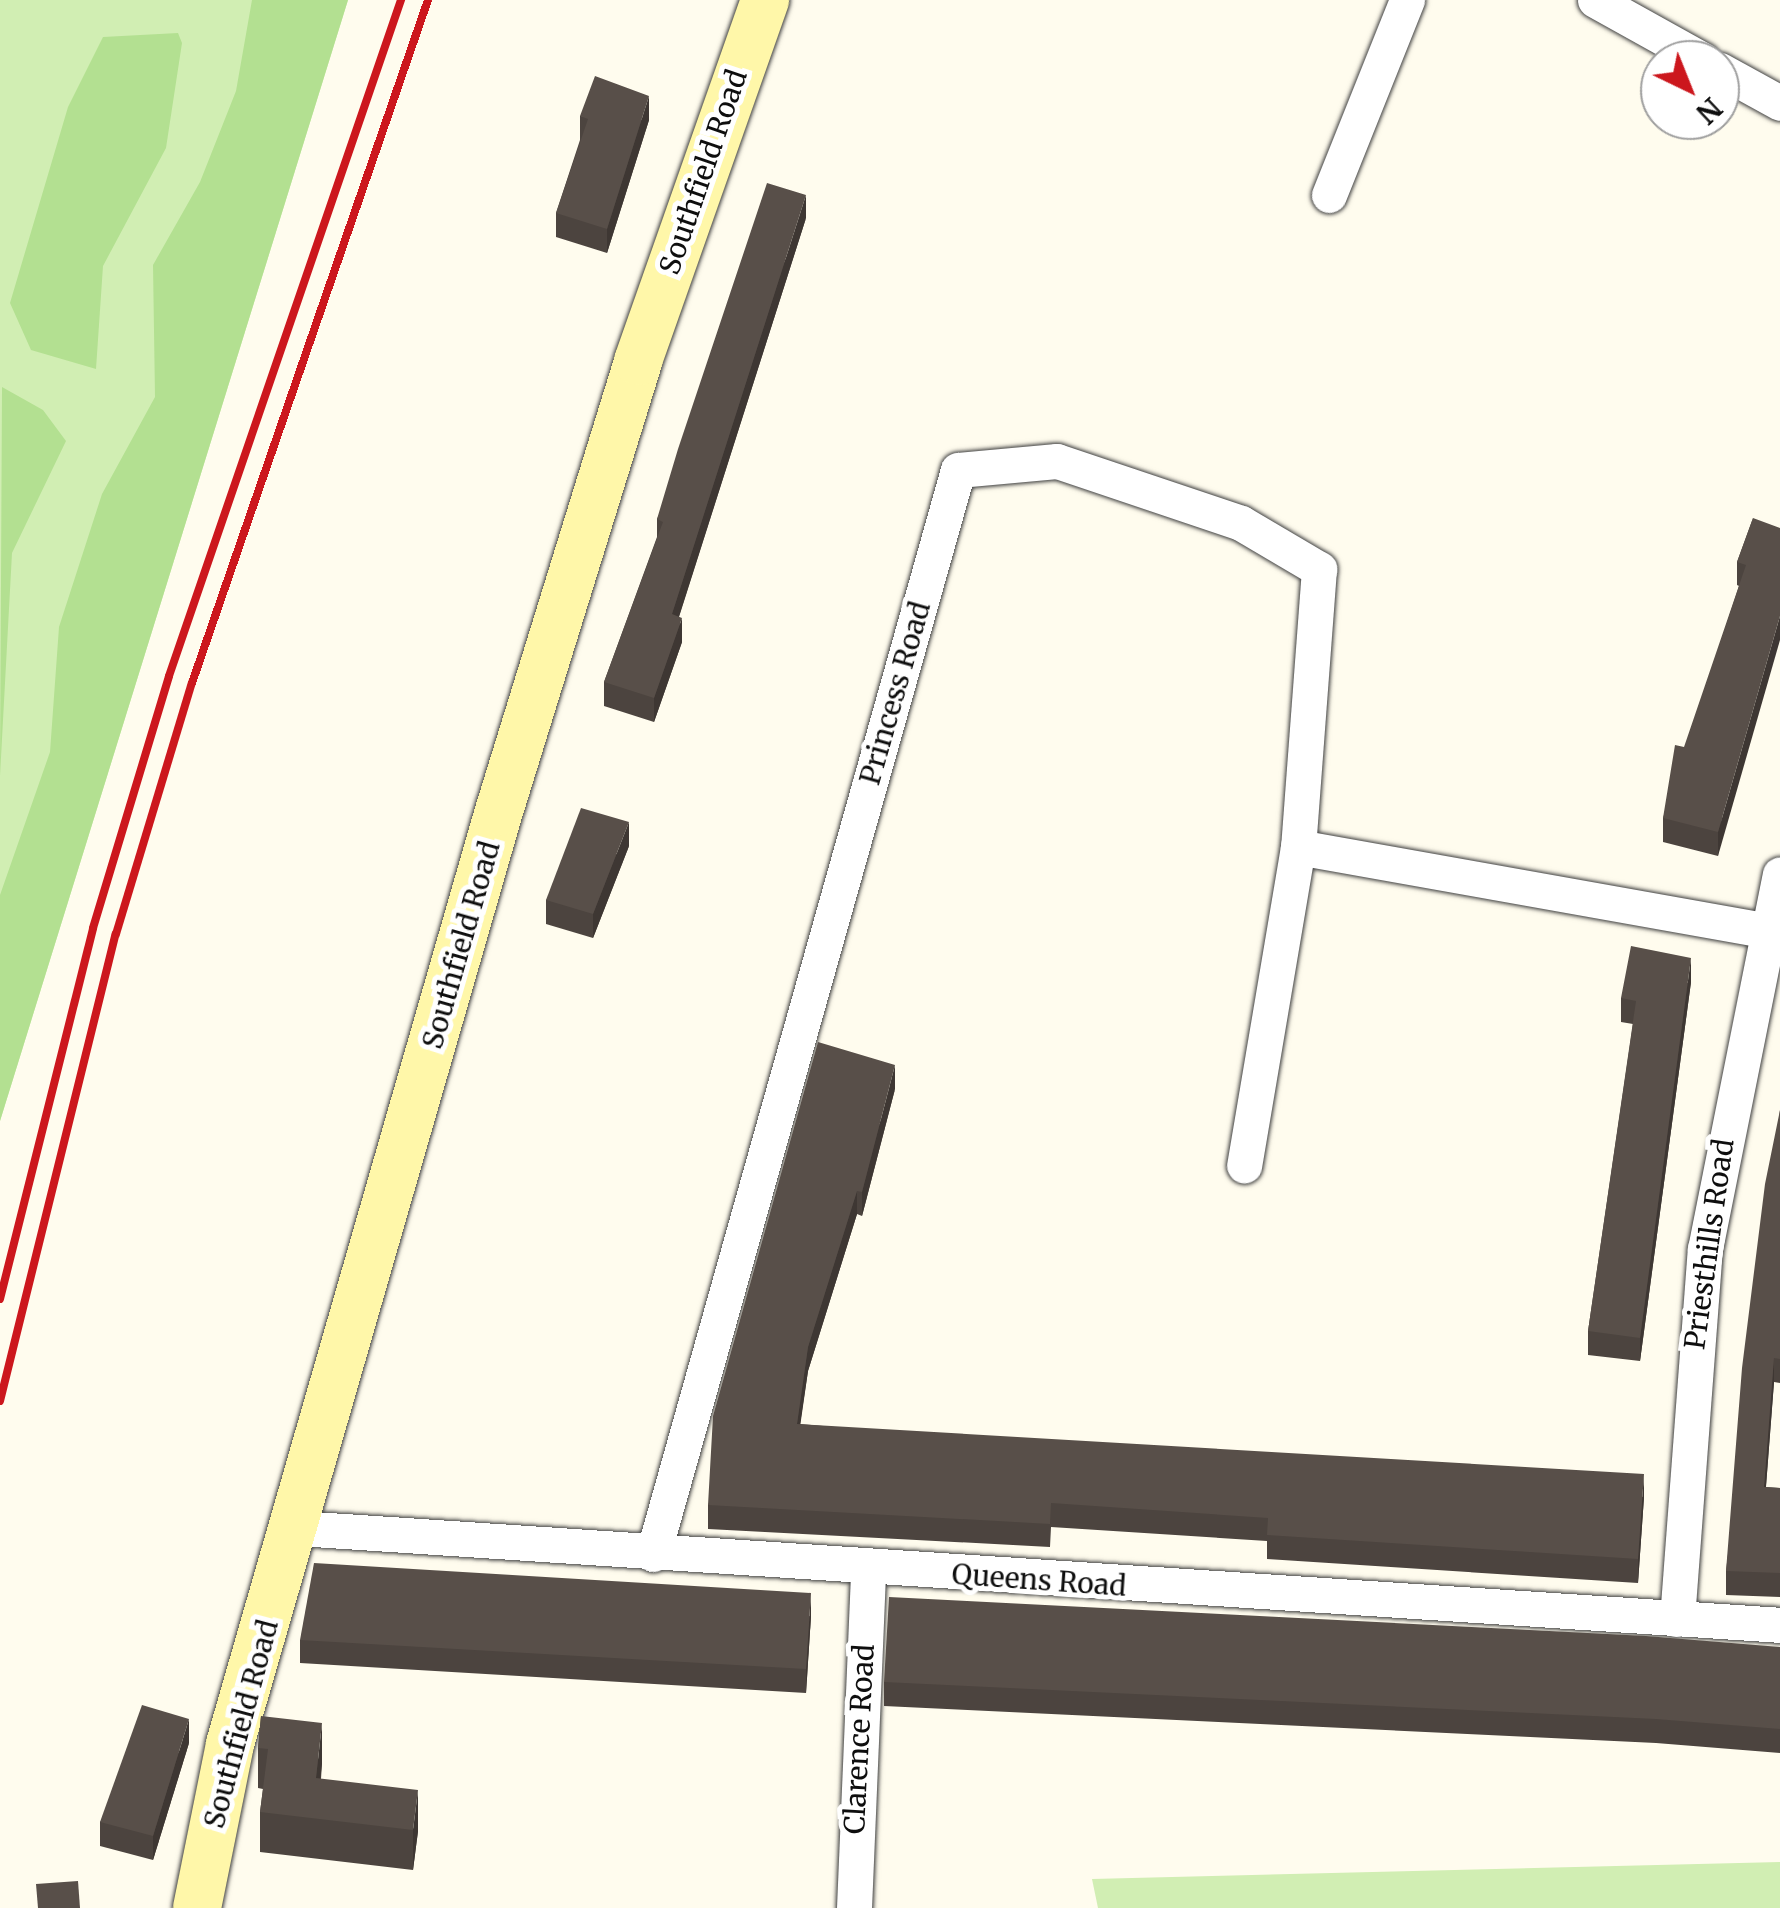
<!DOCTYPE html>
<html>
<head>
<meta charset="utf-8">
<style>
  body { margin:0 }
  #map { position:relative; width:1780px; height:1908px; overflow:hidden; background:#fffcee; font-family:Merriweather,serif }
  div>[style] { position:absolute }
  .green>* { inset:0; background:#d1eeb3 }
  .forest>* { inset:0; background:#b3e091 }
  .roads { filter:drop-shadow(0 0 2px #414141) drop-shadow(0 0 2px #414141) }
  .street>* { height:35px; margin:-17.5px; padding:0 17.5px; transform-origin:17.5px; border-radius:17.5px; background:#fff }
  .secondary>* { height:48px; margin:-24px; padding:0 24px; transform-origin:24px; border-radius:24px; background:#fff7a9 }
  .rail>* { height:8px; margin:-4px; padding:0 4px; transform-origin:4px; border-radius:4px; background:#cc171d }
  .wall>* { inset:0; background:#4c443f }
  .shaded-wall>* { inset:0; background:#3e3733 }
  .building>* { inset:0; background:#584f49 }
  span { translate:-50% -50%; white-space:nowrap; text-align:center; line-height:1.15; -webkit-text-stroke:10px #fff; paint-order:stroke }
  .street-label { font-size:28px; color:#0e0e0e }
  .north { position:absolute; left:1640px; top:40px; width:100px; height:100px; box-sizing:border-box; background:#fff; border:2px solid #9f9f9f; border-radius:50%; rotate:137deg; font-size:28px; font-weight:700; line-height:40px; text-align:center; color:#0e0e0e }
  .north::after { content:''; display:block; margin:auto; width:35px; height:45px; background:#cc171d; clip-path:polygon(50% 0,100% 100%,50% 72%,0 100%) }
</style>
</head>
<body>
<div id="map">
  <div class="green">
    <div style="clip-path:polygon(0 0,348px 0,0 1121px)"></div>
    <div style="clip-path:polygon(1780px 1862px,1780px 1908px,1098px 1908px,1092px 1879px)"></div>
  </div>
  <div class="forest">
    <div style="clip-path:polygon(252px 0,348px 0,0 1121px,0 895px,50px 752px,59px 627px,102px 494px,155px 397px,153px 265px,200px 182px,236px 91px)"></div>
    <div style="clip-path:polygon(178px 33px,182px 43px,166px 148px,103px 266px,96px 369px,31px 350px,10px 303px,68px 107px,103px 37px)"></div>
    <div style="clip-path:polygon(2px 387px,43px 410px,66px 441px,12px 553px,0 776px)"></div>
  </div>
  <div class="roads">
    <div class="street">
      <div style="left:1595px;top:0;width:124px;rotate:29.1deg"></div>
      <div style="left:1720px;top:70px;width:68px;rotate:28.8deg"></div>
      <div style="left:1329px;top:195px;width:210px;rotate:-68.2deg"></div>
      <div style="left:1298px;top:847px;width:474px;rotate:10.1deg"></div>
      <div style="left:298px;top:1528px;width:1485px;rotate:3.74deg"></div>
      <div style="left:653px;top:1554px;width:1126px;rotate:-74.29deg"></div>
      <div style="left:958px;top:470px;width:99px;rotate:-5.2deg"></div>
      <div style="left:1057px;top:461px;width:194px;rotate:18.6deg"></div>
      <div style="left:1241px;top:523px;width:91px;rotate:30.5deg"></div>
      <div style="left:1319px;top:569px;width:279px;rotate:94.3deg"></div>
      <div style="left:1298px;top:847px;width:323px;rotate:99.6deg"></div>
      <div style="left:1677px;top:1619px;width:371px;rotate:-85.7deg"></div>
      <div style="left:1705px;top:1249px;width:382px;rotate:-78.7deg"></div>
      <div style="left:854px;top:1908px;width:338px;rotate:-87.6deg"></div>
    </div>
    <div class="secondary">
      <div style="left:197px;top:1908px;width:167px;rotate:-78.6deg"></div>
      <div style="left:230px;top:1744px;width:971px;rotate:-73.92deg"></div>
      <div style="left:499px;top:811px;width:471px;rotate:-72.8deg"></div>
      <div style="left:638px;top:361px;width:383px;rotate:-70.6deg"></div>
    </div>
  </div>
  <div class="rail">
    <div style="left:0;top:1299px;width:382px;rotate:-75.9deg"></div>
    <div style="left:93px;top:928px;width:263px;rotate:-73.2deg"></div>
    <div style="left:169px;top:676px;width:715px;rotate:-71.06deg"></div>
    <div style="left:0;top:1401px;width:481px;rotate:-76.1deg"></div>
    <div style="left:116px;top:934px;width:262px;rotate:-73.2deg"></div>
    <div style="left:192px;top:683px;width:723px;rotate:-70.94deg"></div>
  </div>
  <div class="wall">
    <div style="clip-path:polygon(580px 116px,649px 120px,607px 253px,556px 237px,556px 213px,580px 140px)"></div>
    <div style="clip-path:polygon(806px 218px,679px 617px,682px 642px,654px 722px,604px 706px,604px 682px,657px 537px,657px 519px)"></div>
    <div style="clip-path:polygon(1753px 518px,1718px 856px,1663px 842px,1663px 818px,1739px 586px,1737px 585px,1737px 562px)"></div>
    <div style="clip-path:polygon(629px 846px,593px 938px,546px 924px,546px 900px)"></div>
    <div style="clip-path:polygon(1691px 982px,1640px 1361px,1588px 1355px,1588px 1331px,1633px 1024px,1621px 1022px,1621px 998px)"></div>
    <div style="clip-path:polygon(895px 1089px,862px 1216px,857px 1214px,808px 1371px,800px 1424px,1644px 1497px,1638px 1583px,1267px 1559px,1267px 1541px,1051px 1527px,1050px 1547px,708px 1529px,708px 1505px)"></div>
    <div style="clip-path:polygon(1780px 1110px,1780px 1383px,1774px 1382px,1766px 1487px,1780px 1488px,1780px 1597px,1726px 1595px,1726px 1571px)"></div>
    <div style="clip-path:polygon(811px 1616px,806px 1693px,300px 1663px,300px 1640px)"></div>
    <div style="clip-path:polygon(1780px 1647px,1780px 1753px,1656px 1743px,884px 1706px,884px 1682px)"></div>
    <div style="clip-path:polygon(261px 1716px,322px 1763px,321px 1779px,418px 1831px,413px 1870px,260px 1852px,260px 1812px,263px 1789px,258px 1788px,258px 1748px)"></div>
    <div style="clip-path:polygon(189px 1743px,153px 1860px,100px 1846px,100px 1822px)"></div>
  </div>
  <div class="shaded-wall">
    <div style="clip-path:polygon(649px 96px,649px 120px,607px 253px,607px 229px)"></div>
    <div style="clip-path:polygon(806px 195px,806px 218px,672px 638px,672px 614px)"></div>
    <div style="clip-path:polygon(1780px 616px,1780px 640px,1718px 856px,1718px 832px)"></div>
    <div style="clip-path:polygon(682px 618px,682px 642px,654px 722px,654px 698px)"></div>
    <div style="clip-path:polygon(629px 822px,629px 846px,593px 938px,593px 914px)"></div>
    <div style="clip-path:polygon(1691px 958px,1691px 982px,1640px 1361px,1640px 1338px)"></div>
    <div style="clip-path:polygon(895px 1065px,895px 1089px,862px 1216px,862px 1192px)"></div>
    <div style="clip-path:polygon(857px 1191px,857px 1214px,808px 1371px,797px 1448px,797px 1424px,808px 1347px)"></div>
    <div style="clip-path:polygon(1774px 1358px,1774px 1382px,1764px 1511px,1764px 1487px)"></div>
    <div style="clip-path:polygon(1644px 1474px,1644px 1497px,1638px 1583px,1638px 1559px)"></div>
    <div style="clip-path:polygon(811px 1593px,811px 1616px,806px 1693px,806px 1669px)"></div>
    <div style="clip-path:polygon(189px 1719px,189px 1743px,153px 1860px,153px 1836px)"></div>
    <div style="clip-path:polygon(322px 1723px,322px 1763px,316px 1819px,316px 1778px)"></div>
    <div style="clip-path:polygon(418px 1790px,418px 1831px,413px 1870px,413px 1830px)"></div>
  </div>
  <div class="building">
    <div style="clip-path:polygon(595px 76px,649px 96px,607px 229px,556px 213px,588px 119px,580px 116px)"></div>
    <div style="clip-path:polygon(767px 183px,806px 195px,672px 614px,682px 618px,654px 698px,604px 682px,663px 522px,657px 519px,678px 449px)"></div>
    <div style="clip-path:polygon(1753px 518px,1780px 528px,1780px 616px,1718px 832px,1663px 818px,1675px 745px,1684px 747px,1746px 565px,1737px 562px)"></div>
    <div style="clip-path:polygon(581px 808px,629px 822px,593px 914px,546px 900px)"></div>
    <div style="clip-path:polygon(1631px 946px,1691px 958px,1640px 1338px,1588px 1331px,1636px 1001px,1621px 998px)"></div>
    <div style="clip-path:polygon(818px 1042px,895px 1065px,862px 1192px,857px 1191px,808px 1347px,797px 1424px,1644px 1474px,1638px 1559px,1267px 1535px,1268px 1518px,1051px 1503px,1050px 1524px,708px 1505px,713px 1416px)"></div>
    <div style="clip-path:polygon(1780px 1110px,1780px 1359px,1774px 1358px,1764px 1487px,1780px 1488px,1780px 1573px,1726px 1571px,1742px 1368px,1765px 1184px)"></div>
    <div style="clip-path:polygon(314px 1563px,811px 1593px,806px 1669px,300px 1640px)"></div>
    <div style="clip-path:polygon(889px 1597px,1646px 1636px,1780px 1647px,1780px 1729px,1656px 1719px,884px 1682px)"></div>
    <div style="clip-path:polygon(142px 1705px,189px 1719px,153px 1836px,100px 1822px)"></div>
    <div style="clip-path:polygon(261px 1716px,322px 1723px,316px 1778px,418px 1790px,413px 1830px,260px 1812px,268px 1749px,258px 1748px)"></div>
    <div style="clip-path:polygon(78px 1881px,80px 1908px,38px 1908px,36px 1884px)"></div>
  </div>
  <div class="street-label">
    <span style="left:703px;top:172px;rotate:-71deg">Southfield Road</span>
    <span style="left:895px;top:693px;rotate:-74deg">Princess Road</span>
    <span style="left:461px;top:945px;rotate:-74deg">Southfield Road</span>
    <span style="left:1709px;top:1244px;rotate:-82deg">Priesthills Road</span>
    <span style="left:1039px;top:1580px;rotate:4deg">Queens Road</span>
    <span style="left:241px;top:1724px;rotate:-75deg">Southfield Road</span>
    <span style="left:859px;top:1739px;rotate:-87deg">Clarence Road</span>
  </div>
  <div class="north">N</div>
</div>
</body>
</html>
